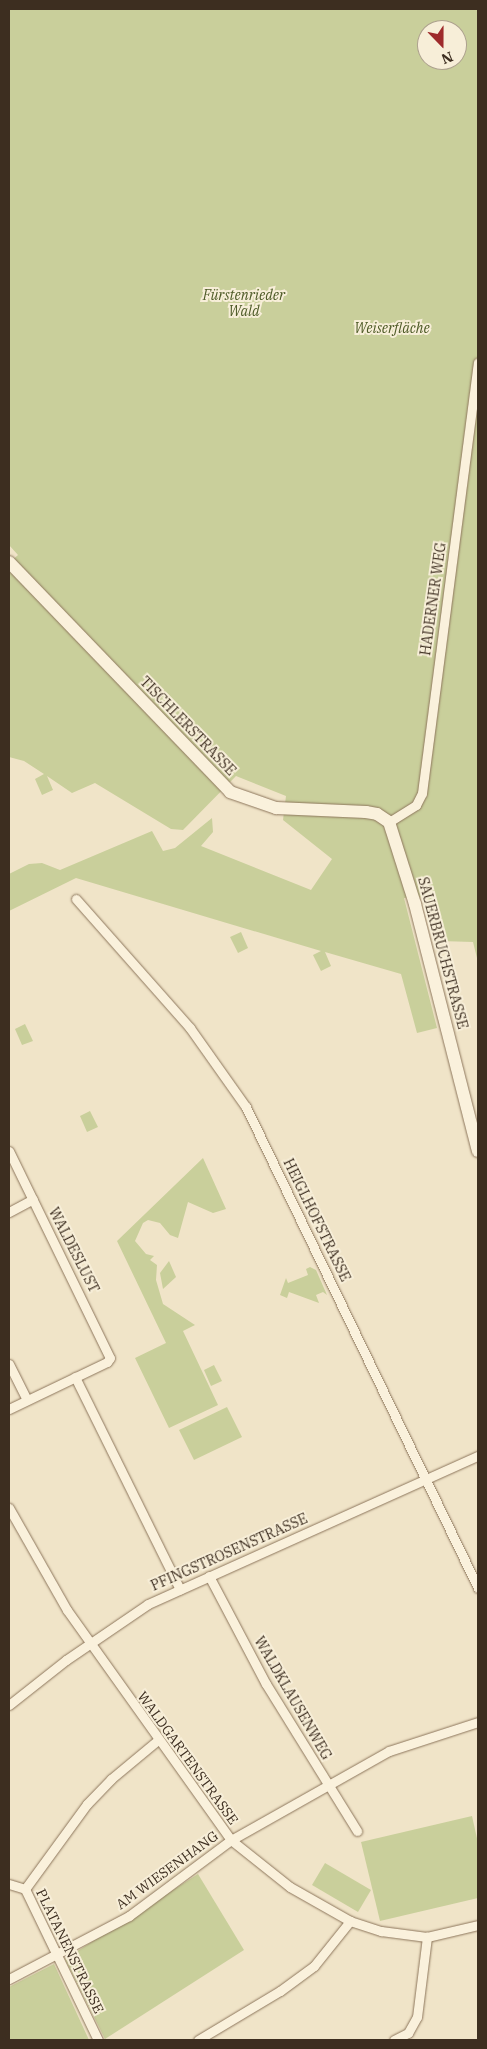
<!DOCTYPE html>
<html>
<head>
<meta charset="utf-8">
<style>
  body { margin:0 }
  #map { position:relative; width:487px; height:2049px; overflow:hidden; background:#f0e4c8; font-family:"IBM Plex Serif",serif }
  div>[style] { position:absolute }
  .green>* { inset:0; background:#c9cf9b }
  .roads { filter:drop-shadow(0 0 1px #8d765c) drop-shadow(0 0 1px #8d765c) }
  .street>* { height:9px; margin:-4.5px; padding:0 4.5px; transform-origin:4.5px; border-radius:4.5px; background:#faf1dc }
  .secondary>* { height:12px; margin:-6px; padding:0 6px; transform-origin:6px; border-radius:6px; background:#faf1dc }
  span { translate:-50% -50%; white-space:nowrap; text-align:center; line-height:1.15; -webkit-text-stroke:4px #f7eed8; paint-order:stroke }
  .park-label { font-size:14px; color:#4d5a26; font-style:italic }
  .street-label { font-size:14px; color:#3d2e20 }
  .frame { position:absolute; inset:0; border:10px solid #3d2e20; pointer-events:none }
  .north { position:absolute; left:417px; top:20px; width:50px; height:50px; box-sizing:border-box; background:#f7eed8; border:1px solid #ada18e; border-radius:50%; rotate:158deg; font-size:14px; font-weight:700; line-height:20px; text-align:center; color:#3d2e20 }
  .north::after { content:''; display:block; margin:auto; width:18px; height:22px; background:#9e2a2b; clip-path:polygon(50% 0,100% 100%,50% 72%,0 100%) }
</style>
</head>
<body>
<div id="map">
  <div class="green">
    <div style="clip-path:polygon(evenodd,9px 9px,478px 9px,478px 962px,473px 942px,440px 941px,428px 897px,404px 898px,437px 1028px,417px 1033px,401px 974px,325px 952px,331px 966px,321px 971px,313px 955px,321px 951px,76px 878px,9px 911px,9px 874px,29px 864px,42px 863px,60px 870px,152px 831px,163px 851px,175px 848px,212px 818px,213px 832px,201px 846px,311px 890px,332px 859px,283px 820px,286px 796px,236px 776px,183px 830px,171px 829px,95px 783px,72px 793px,47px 776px,53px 790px,42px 795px,35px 779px,44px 774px,24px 761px,9px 757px,9px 563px,18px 555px,9px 545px,9px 9px,427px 30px,457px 30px,457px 60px,427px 60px,427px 30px)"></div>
    <div style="clip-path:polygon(241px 932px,248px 948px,238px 953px,230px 937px)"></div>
    <div style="clip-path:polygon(25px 1024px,33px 1041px,22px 1045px,15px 1029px)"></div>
    <div style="clip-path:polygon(90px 1111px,98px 1127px,87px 1132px,80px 1116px)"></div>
    <div style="clip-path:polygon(203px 1158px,226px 1209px,213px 1213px,188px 1202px,178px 1238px,170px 1235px,160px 1223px,148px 1220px,143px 1223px,135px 1241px,146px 1254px,154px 1256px,150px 1260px,157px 1265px,156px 1280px,163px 1304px,195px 1325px,183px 1331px,218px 1405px,169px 1428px,135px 1358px,166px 1343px,117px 1241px)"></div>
    <div style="clip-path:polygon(169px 1261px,176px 1277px,163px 1289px,160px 1273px)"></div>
    <div style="clip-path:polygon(310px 1267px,316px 1270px,327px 1295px,323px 1292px,316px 1295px,319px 1303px,289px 1292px,287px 1298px,280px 1295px,286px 1278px,288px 1283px,308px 1275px,306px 1269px)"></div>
    <div style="clip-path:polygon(214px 1365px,222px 1381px,211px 1386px,204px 1370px)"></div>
    <div style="clip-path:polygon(227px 1407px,242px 1437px,194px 1460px,179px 1430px)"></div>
    <div style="clip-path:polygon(472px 1816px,478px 1843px,478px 1898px,380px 1921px,361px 1842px)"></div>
    <div style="clip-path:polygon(325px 1863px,371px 1890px,358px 1912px,312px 1885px)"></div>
    <div style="clip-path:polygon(198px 1874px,244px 1950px,105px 2039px,65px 1959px)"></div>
    <div style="clip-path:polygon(54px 1964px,89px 2040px,9px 2040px,9px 1987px)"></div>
  </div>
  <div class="roads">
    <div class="street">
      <div style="left:389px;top:822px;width:32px;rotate:-32deg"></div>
      <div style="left:416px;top:805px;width:13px;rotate:-63deg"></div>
      <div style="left:422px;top:793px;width:434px;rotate:-82.6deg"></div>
      <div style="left:76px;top:899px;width:172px;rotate:48.5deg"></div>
      <div style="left:190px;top:1028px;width:97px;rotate:54.7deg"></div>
      <div style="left:246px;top:1107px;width:534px;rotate:64.25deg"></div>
      <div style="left:9px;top:1151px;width:230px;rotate:64deg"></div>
      <div style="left:110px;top:1358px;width:5px;rotate:127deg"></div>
      <div style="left:107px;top:1362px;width:109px;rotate:154.4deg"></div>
      <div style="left:9px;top:1212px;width:27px;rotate:-28deg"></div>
      <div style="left:9px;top:1364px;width:40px;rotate:63.4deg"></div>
      <div style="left:75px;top:1377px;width:237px;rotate:63.7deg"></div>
      <div style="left:9px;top:1508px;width:117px;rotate:60.4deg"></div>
      <div style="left:67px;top:1610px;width:282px;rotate:54.5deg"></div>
      <div style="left:231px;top:1840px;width:75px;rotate:38.5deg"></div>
      <div style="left:290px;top:1887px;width:69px;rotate:29.5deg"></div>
      <div style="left:350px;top:1921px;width:33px;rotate:18deg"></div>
      <div style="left:381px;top:1931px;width:46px;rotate:7.4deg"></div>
      <div style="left:427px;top:1937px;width:52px;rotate:-13.2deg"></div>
      <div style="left:209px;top:1576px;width:122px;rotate:62.2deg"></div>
      <div style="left:266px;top:1684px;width:173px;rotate:58.2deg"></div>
      <div style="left:9px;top:1705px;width:73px;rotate:-38.3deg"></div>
      <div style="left:66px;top:1660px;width:99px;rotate:-34.3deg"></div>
      <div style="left:148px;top:1604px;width:362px;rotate:-24.2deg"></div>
      <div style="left:9px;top:1884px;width:17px;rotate:17deg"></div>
      <div style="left:25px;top:1889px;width:168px;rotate:64.2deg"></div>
      <div style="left:25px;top:1889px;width:105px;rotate:-53.9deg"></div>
      <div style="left:87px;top:1804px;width:35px;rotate:-46deg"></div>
      <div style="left:111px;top:1779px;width:61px;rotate:-39.7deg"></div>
      <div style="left:9px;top:1979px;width:136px;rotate:-27.7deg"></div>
      <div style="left:129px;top:1916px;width:127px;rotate:-36.7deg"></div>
      <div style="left:231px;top:1840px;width:181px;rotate:-29.4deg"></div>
      <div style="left:389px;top:1751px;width:94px;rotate:-18deg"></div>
      <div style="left:198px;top:2040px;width:96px;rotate:-30.9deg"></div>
      <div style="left:280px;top:1991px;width:42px;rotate:-36.3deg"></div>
      <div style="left:314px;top:1966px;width:58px;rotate:-51.3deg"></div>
      <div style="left:394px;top:2040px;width:16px;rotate:-27deg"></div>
      <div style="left:408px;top:2033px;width:18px;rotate:-61deg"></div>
      <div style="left:417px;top:2017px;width:81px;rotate:-82.9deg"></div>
    </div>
    <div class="secondary">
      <div style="left:9px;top:562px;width:319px;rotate:46.1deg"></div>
      <div style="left:230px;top:792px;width:49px;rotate:19.2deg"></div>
      <div style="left:276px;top:808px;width:90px;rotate:2.5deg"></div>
      <div style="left:366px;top:812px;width:11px;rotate:10deg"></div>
      <div style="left:377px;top:814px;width:14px;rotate:34deg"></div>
      <div style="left:389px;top:822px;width:86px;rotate:72.4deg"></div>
      <div style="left:415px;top:904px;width:255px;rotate:75.7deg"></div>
    </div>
  </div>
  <div class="park-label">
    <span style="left:244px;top:303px">Fürstenrieder<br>Wald</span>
    <span style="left:392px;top:328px">Weiserfläche</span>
  </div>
  <div class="street-label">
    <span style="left:433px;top:599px;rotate:-82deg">HADERNER WEG</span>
    <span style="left:188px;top:726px;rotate:46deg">TISCHLERSTRASSE</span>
    <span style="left:443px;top:953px;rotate:75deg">SAUERBRUCHSTRASSE</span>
    <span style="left:317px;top:1220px;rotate:64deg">HEIGLHOFSTRASSE</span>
    <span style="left:74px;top:1250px;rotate:63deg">WALDESLUST</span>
    <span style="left:229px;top:1552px;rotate:-24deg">PFINGSTROSENSTRASSE</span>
    <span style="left:293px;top:1698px;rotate:60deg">WALDKLAUSENWEG</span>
    <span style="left:188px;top:1758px;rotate:54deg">WALDGARTENSTRASSE</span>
    <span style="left:167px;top:1870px;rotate:-36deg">AM WIESENHANG</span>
    <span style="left:70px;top:1951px;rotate:64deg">PLATANENSTRASSE</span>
  </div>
  <div class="frame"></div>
  <div class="north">N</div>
</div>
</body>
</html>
